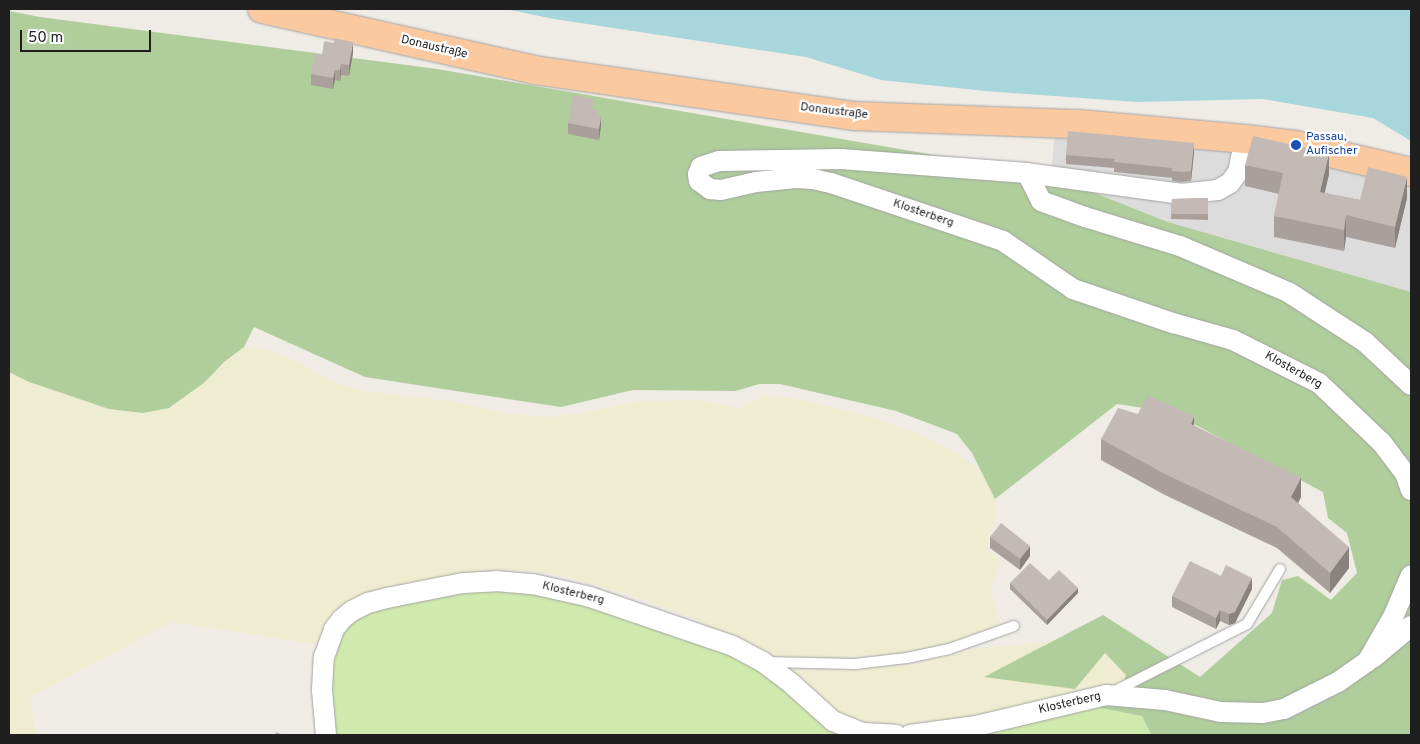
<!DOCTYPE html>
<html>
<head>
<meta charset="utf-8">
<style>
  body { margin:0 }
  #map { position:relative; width:1420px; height:744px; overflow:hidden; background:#efebe5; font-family:Overpass,sans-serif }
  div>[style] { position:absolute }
  .residential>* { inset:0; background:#dddcdc }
  .farmland>* { inset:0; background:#eeedd1 }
  .grass>* { inset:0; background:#d0e9ac }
  .forest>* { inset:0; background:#afce9b }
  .water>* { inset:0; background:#a7d6dc }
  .roads { filter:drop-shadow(0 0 1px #a3a3a3) drop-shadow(0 0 1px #a3a3a3) }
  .service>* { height:10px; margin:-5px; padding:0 5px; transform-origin:5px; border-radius:5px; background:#fff }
  .minor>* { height:20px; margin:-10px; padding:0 10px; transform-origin:10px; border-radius:10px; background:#fff }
  .primary>* { height:28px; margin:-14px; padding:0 14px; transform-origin:14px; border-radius:14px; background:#fac9a0 }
  .wall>* { inset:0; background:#a9a09c }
  .shaded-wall>* { inset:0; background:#89827f }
  .building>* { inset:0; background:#c4bab5 }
  .dots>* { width:14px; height:14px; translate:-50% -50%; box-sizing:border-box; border:2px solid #fff; border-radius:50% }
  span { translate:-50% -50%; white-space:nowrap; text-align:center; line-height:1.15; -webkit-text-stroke:4.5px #fff; paint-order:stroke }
  .street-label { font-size:12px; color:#1f1f1f }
  .transit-label { font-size:12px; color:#164399 }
  .left { translate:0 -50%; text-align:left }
  .frame { position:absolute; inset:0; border:10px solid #1f1f1f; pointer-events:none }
  .scale { position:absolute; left:20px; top:30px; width:131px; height:22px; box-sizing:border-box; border:2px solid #1f1f1f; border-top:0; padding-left:6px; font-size:15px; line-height:18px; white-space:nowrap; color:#1f1f1f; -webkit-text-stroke:4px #fff; paint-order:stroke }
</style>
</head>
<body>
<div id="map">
  <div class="residential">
    <div style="clip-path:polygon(1055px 132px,1246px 149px,1411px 185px,1411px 292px,1168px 222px,1051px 175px)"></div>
  </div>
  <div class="farmland">
    <div style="clip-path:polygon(244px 347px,267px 349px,300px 363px,325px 378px,357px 390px,449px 401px,513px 414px,547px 417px,581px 413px,641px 401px,698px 400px,740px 408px,763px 395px,803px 400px,868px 416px,919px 434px,958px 454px,980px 470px,995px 499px,997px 513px,985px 548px,1002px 561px,990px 587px,1000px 623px,983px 632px,939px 645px,896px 654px,832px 658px,771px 658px,690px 617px,624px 593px,555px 574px,515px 570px,406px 586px,321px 645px,172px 622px,30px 697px,36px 735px,9px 735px,9px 372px,29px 382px,109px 409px,143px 413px,205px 382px,224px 362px)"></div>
    <div style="clip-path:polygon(1054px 641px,985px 677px,1104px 653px,1126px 675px,1123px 683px,1100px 692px,979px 715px,908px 724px,865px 725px,838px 712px,782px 667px,799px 670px,853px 670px,909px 665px,976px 649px)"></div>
  </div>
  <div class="grass">
    <div style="clip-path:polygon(522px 587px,564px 597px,726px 651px,782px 684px,854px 735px,332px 735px,329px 699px,336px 645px,351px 623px,369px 611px,460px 593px)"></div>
    <div style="clip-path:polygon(1091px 706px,1142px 716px,1151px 734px,1158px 735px,977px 735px)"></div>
  </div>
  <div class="forest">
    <div style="clip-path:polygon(9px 11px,40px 17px,437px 69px,1050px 175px,1168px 222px,1411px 292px,1411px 735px,1151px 734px,1142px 716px,1091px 706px,1123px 683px,1126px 675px,1105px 653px,1075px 689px,984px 677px,1103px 615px,1200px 677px,1272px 613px,1282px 580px,1298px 576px,1331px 600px,1357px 573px,1347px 533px,1328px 518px,1323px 492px,1171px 412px,1117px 404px,995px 499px,972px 453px,957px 434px,896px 411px,780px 384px,759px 384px,736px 391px,633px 390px,561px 407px,365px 377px,254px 327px,244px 347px,224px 362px,205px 382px,169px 408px,143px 413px,109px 409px,29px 382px,9px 372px)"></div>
  </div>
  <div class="water">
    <div style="clip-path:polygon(505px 9px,1411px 9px,1411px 141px,1373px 118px,1263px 99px,1137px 102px,985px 91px,881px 80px,806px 57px,554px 19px)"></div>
  </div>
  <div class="roads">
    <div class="service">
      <div style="left:766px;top:662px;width:89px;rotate:1.3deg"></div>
      <div style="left:855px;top:664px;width:52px;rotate:-6.6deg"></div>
      <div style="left:907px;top:658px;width:43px;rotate:-12.1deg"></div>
      <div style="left:949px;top:649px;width:69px;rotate:-19.5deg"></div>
      <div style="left:1111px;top:693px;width:153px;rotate:-26.9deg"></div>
      <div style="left:1247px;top:624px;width:64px;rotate:-59deg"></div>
    </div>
    <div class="minor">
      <div style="left:1245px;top:139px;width:34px;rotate:102deg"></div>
      <div style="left:1238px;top:172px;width:14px;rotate:126deg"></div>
      <div style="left:1230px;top:183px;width:14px;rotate:150deg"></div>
      <div style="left:1218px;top:190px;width:36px;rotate:174deg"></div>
      <div style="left:1182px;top:194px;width:156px;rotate:-172.3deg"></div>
      <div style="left:1027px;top:173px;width:187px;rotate:-175.7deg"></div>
      <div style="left:841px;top:159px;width:122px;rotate:179.1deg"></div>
      <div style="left:719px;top:161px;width:19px;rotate:162deg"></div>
      <div style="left:701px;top:167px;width:8px;rotate:113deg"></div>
      <div style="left:698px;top:174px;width:7px;rotate:82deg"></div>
      <div style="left:699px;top:181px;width:14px;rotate:36deg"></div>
      <div style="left:710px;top:189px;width:11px;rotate:5deg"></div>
      <div style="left:721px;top:190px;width:36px;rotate:-13deg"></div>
      <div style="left:756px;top:182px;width:40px;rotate:-5.7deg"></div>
      <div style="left:796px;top:178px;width:17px;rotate:3deg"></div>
      <div style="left:813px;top:179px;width:18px;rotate:13deg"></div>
      <div style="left:831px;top:183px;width:182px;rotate:18.6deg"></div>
      <div style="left:1003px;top:241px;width:85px;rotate:34.4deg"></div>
      <div style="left:1073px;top:289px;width:106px;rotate:18.8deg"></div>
      <div style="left:1173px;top:323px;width:62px;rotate:15.8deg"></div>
      <div style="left:1233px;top:340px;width:96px;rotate:26.6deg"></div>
      <div style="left:1319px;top:383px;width:87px;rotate:43.6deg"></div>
      <div style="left:1382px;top:443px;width:38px;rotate:53deg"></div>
      <div style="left:1405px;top:473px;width:18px;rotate:71deg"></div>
      <div style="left:1027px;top:173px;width:31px;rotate:63deg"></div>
      <div style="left:1041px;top:201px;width:47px;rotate:20deg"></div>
      <div style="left:1085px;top:217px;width:99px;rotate:17deg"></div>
      <div style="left:1180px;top:246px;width:117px;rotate:23.1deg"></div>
      <div style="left:1288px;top:292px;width:92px;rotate:33deg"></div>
      <div style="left:1365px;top:342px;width:63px;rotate:43.1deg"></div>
      <div style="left:1373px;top:658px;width:50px;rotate:-40.1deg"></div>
      <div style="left:326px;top:735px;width:45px;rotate:-95.1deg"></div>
      <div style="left:322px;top:690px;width:33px;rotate:-87deg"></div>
      <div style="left:324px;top:657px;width:30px;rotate:-70deg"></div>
      <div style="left:334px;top:629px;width:13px;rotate:-51deg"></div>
      <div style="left:342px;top:619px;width:13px;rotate:-39deg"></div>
      <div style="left:352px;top:611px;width:18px;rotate:-27deg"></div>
      <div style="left:368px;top:603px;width:20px;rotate:-15deg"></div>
      <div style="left:387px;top:598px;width:77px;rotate:-11.2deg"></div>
      <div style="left:463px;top:583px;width:33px;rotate:-3deg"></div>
      <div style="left:496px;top:581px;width:37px;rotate:5deg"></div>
      <div style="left:533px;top:584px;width:58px;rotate:12.8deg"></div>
      <div style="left:590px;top:597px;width:151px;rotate:18.9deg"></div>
      <div style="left:733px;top:646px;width:34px;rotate:28deg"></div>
      <div style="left:763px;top:662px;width:38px;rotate:37deg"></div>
      <div style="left:793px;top:685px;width:54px;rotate:42deg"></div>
      <div style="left:833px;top:721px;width:32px;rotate:22deg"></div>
      <div style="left:863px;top:733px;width:33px;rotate:3deg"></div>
      <div style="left:910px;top:735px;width:67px;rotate:-7.8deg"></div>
      <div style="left:976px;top:726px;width:134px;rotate:-13.4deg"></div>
      <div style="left:1106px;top:695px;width:59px;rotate:4.8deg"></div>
      <div style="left:1165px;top:700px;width:57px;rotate:12.1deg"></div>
      <div style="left:1221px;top:712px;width:42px;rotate:1.4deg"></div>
      <div style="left:1263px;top:713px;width:21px;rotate:-11deg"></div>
      <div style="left:1284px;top:709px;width:60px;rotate:-26.6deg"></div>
      <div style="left:1338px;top:682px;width:35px;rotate:-35deg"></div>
      <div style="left:1367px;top:662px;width:54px;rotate:-60.1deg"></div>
      <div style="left:1394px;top:615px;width:43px;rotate:-67deg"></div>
    </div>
    <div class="primary">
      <div style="left:262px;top:9px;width:279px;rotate:12.6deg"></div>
      <div style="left:534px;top:70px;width:324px;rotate:8.2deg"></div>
      <div style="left:855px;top:116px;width:223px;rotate:2.1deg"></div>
      <div style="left:1078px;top:124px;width:168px;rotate:5.1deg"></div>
      <div style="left:1245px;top:139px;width:51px;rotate:6.7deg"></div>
      <div style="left:1296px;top:145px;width:118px;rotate:13.2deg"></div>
    </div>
  </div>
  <div class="wall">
    <div style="clip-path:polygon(353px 53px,349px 76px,341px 75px,340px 81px,335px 80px,333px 89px,311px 85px,311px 74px,322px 55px)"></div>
    <div style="clip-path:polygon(598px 115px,601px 126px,599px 140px,568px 134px,568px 123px)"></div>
    <div style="clip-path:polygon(1194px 153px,1191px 181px,1182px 182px,1172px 181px,1172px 178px,1114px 172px,1114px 168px,1066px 164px,1066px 155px)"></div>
    <div style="clip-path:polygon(1245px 165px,1329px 174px,1324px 193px,1360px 200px,1407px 198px,1395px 248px,1346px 237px,1344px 251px,1274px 237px,1274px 216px,1279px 194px,1245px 186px)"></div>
    <div style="clip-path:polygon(1208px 198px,1208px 220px,1171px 219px,1172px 199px)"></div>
    <div style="clip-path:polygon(1138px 414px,1194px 426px,1301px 497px,1298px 503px,1349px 568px,1330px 593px,1277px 548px,1165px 495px,1101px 460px,1101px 439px)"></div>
    <div style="clip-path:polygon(990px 537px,1030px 556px,1020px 570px,990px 548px)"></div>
    <div style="clip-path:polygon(1221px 576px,1252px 589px,1235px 623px,1229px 625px,1220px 621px,1216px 629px,1172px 607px,1172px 596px)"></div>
    <div style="clip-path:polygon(1049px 580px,1078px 593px,1047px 625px,1010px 589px,1010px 583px)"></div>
  </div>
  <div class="shaded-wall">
    <div style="clip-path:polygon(353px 42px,353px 53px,349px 76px,349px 65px)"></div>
    <div style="clip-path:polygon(341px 64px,341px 75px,340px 81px,340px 70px)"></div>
    <div style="clip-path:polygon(335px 70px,335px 80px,333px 89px,333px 78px)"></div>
    <div style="clip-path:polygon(601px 116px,601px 126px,599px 140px,599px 129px)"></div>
    <div style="clip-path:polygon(1194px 143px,1194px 153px,1191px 181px,1191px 171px)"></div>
    <div style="clip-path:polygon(1329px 153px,1329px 174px,1320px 214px,1320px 192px)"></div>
    <div style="clip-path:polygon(1407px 177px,1407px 198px,1395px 248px,1395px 227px)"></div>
    <div style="clip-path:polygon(1346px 215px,1346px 237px,1344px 251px,1344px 230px)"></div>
    <div style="clip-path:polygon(1194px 416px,1194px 437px,1191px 424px)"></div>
    <div style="clip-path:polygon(1301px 477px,1301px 497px,1291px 517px,1291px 497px)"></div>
    <div style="clip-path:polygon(1030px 546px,1030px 556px,1020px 570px,1020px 559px)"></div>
    <div style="clip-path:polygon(1349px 547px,1349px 568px,1330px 593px,1330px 573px)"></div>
    <div style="clip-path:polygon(1252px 578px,1252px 589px,1235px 623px,1229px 625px,1229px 614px)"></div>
    <div style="clip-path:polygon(1078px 588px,1078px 593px,1047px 625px,1047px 620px)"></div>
    <div style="clip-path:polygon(1220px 610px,1220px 621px,1216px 629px,1216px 618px)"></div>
  </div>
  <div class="building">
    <div style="clip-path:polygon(334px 38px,353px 42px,349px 65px,341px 64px,340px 70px,335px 70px,333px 78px,311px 74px,315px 54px,322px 55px,324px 41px,334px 43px)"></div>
    <div style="clip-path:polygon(573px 95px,594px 99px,592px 109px,598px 110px,597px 115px,601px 116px,599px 129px,568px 123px)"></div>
    <div style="clip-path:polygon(1068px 131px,1194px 143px,1191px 171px,1182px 172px,1172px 171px,1172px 168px,1114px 162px,1115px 159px,1066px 155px)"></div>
    <div style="clip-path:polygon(1253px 136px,1329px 153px,1320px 192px,1360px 200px,1368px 167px,1407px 177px,1395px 227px,1346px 215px,1344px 230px,1274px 216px,1283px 173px,1245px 165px)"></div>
    <div style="clip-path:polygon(1208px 198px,1208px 214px,1171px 214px,1172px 199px)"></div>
    <div style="clip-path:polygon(1147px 395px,1194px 416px,1191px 424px,1301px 477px,1291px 497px,1349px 547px,1330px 573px,1277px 527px,1165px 474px,1101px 439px,1118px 408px,1138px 414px)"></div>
    <div style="clip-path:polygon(1001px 523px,1030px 546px,1020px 559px,990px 537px)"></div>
    <div style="clip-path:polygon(1190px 561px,1221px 576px,1226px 565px,1252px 578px,1235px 612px,1229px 614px,1220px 610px,1216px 618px,1172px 596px)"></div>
    <div style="clip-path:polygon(1030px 563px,1049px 580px,1059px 570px,1078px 588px,1047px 620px,1010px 583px)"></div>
    <div style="clip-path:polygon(276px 732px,284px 735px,275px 735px)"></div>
  </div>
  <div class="dots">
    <div style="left:1296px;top:145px;background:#1a4fb4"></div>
  </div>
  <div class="street-label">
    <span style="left:434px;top:48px;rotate:13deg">Donaustraße</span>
    <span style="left:834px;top:112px;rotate:7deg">Donaustraße</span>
    <span style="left:923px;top:214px;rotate:19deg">Klosterberg</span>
    <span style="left:1293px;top:371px;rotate:29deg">Klosterberg</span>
    <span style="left:573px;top:594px;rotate:14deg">Klosterberg</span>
    <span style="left:1070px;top:704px;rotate:-13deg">Klosterberg</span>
  </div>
  <div class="transit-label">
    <span class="left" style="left:1306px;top:145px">Passau,<br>Aufischer</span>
  </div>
  <div class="frame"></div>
  <div class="scale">50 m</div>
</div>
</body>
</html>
